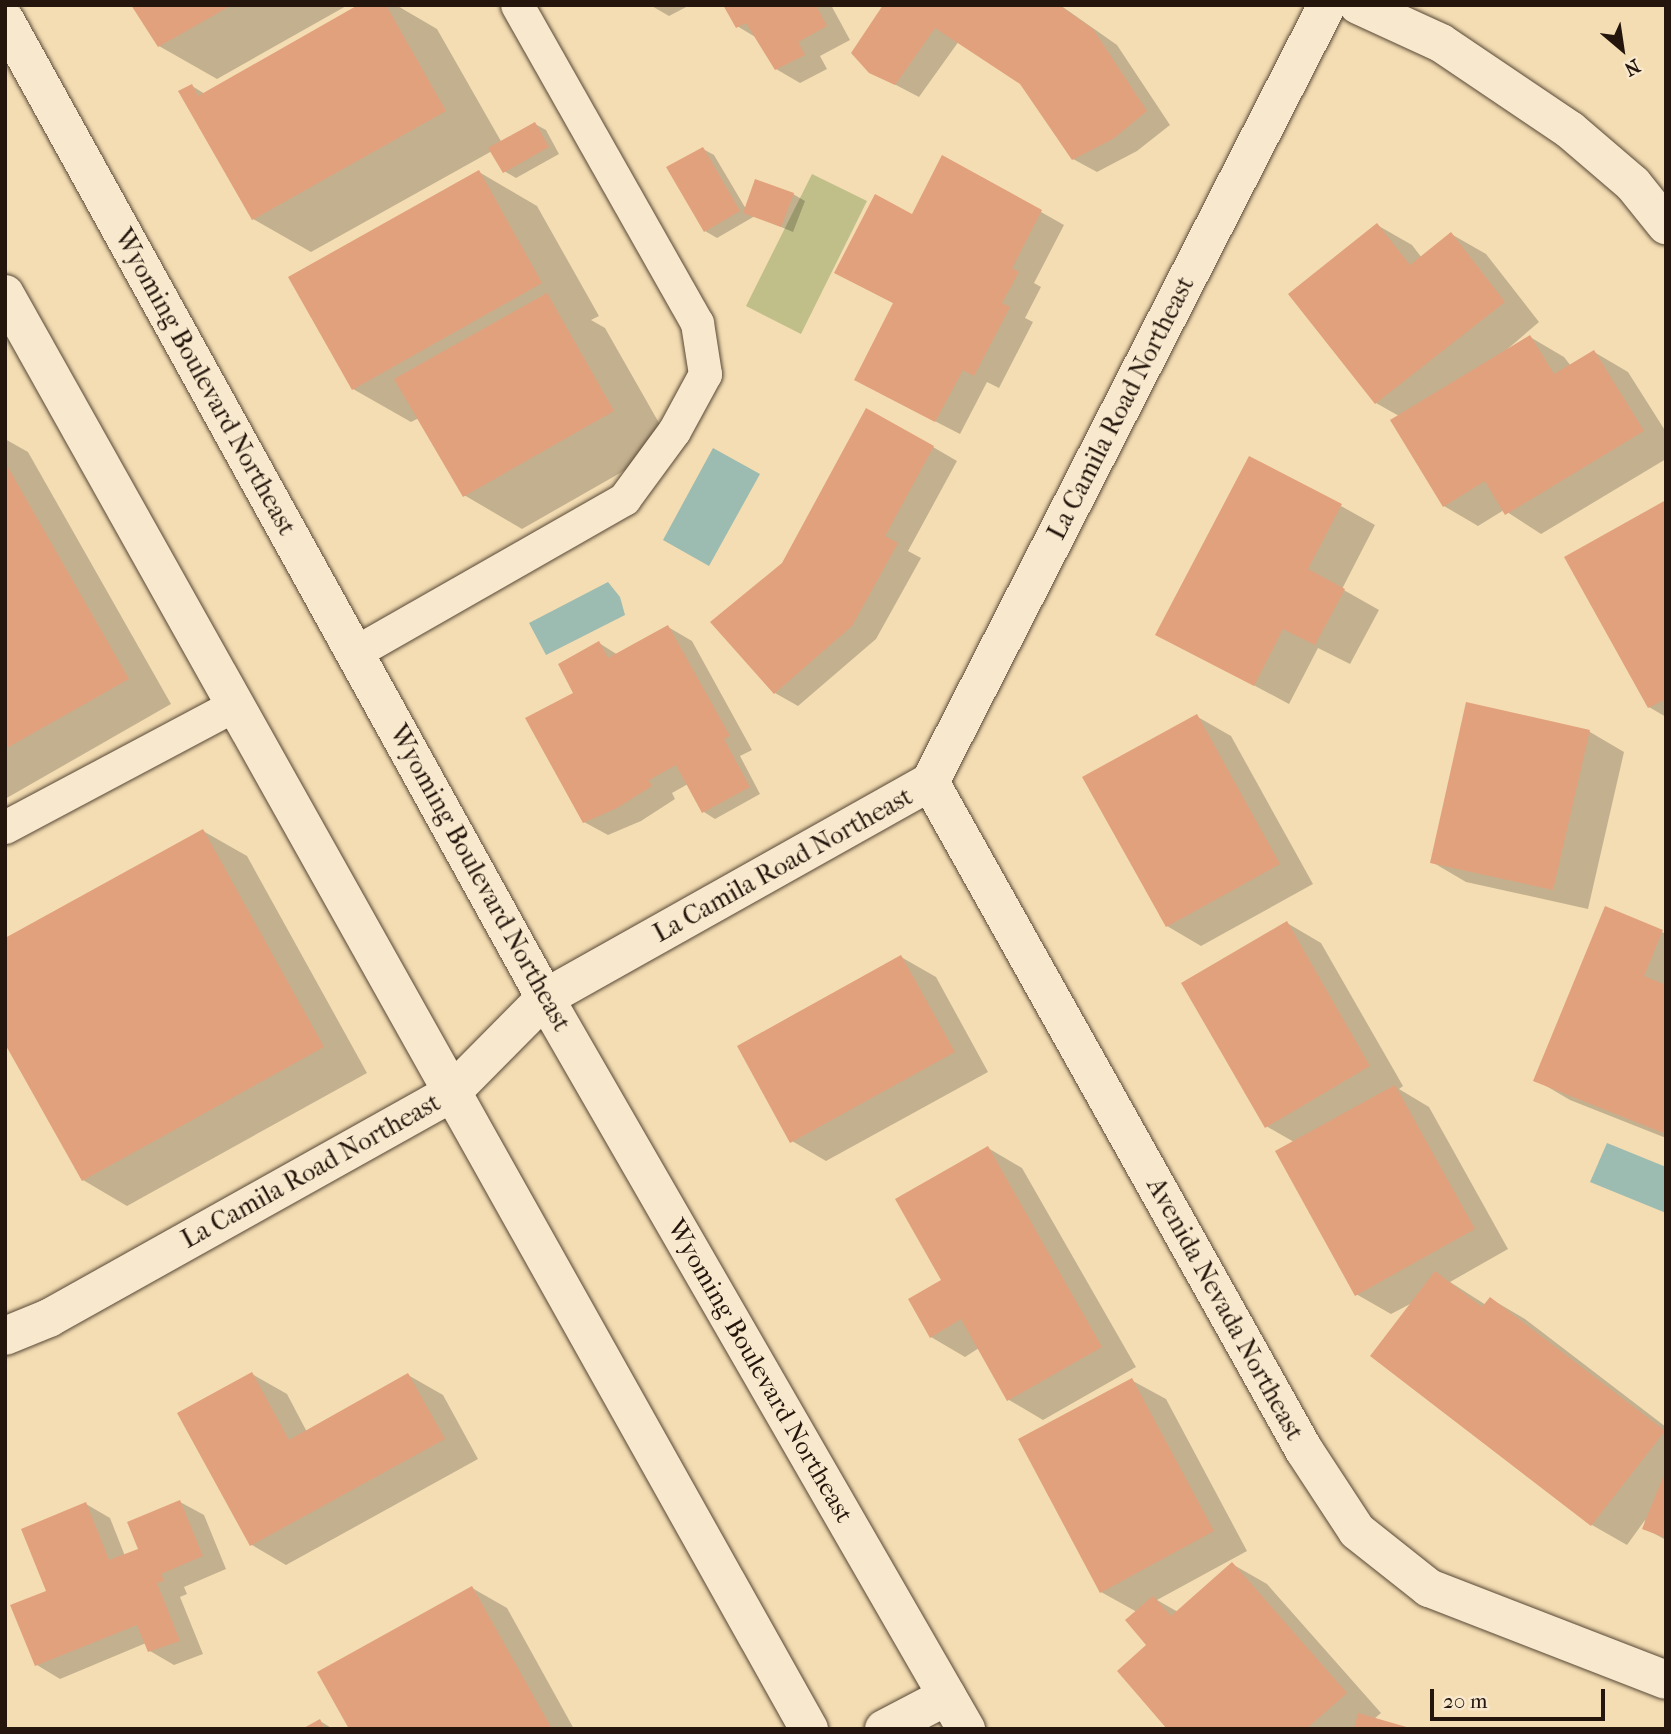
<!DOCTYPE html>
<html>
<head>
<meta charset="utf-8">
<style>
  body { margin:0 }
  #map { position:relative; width:1671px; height:1734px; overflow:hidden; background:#f4ddb3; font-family:"IM FELL French Canon",serif }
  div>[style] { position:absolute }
  .green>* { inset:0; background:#c1bf89 }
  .water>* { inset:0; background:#9cbbb1 }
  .shadow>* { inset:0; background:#0003 }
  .building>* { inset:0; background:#e2a17d }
  .roads { filter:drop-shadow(0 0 2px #584836) drop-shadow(0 0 2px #584836) }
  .lane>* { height:33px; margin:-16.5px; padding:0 16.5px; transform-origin:16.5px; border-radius:16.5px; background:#f8e9ce }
  .street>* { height:38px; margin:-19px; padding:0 19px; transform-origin:19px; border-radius:19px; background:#f8e9ce }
  .secondary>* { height:38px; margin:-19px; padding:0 19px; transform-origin:19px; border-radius:19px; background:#f8e9ce }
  span { translate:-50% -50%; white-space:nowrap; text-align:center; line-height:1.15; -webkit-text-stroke:5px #f8e9ce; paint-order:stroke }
  .street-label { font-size:26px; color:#24160c }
  .frame { position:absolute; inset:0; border:7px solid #24160c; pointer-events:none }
  .north { position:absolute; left:1587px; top:14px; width:70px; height:70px; -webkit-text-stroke:5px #f8e9ce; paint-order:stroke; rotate:151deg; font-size:19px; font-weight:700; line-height:28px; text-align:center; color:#24160c }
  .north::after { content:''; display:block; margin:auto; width:24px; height:32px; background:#24160c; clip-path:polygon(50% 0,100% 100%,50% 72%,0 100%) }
  .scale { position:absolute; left:1430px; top:1689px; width:175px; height:32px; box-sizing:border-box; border:4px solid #24160c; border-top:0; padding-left:9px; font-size:21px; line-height:24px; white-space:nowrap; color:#24160c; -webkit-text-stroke:5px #f8e9ce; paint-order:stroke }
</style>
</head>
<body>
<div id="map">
  <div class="green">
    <div style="clip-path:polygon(812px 174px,867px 201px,801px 334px,746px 306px)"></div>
  </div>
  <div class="water">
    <div style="clip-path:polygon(713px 448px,760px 474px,709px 566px,663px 540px)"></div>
    <div style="clip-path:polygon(608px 582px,620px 597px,625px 615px,546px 655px,529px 623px)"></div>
    <div style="clip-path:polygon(1607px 1143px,1666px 1167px,1666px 1213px,1590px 1182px)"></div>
  </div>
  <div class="shadow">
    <div style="clip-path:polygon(135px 5px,348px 5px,217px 79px,159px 46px)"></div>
    <div style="clip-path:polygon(361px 5px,396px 5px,437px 29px,502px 143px,535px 124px,546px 130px,559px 154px,516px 178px,504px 171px,492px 151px,311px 252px,253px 219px,192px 86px,205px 94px)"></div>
    <div style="clip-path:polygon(650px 5px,690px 5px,669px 16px)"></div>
    <div style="clip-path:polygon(725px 5px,831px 5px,850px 40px,820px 56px,827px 69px,800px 83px,776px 69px,757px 38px,737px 26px)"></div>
    <div style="clip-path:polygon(885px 5px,1060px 5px,1117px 45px,1170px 125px,1137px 151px,1097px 172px,1073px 159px,1021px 83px,959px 41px,919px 97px,871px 72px)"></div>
    <div style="clip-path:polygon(703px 149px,714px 155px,746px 209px,793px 194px,805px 201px,793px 232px,755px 216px,717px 238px,705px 231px)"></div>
    <div style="clip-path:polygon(479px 172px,537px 206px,599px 316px,591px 320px,605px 328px,671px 444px,522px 529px,464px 495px,419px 418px,411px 422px,353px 389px)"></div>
    <div style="clip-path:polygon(1041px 212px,1064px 225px,1034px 283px,1041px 287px,1025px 318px,1033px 322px,999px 388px,987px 382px,960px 434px,880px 393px,895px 304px,836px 273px,913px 216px)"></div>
    <div style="clip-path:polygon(1377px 225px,1412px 245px,1422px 258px,1451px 234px,1486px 254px,1539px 322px,1504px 352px,1530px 337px,1564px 357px,1571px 366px,1594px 352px,1628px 372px,1666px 432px,1666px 459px,1541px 534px,1504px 510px,1478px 526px,1444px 506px,1399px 416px,1376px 403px)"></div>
    <div style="clip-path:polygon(5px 439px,28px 452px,171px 704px,5px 799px)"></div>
    <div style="clip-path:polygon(933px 447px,957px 461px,908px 551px,921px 558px,876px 639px,798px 706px,775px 693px,783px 564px)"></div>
    <div style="clip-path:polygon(1666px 502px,1666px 717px,1649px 707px)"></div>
    <div style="clip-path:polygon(1341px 506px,1375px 525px,1342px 589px,1379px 610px,1350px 664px,1318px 648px,1289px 704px,1158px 634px)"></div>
    <div style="clip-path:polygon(668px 627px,692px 641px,752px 750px,740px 756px,760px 794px,715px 819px,704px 812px,688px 784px,672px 793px,675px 799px,641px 821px,608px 835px,584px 822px,575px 693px,599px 643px,618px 655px)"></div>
    <div style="clip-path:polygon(1467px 704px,1590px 732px,1624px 752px,1588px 909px,1466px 882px,1432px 862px)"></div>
    <div style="clip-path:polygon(1196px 716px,1231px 736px,1313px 884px,1201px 946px,1167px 926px)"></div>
    <div style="clip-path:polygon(203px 831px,247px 856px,367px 1073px,127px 1206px,83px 1180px)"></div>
    <div style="clip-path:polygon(1287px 923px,1321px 943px,1403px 1086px,1399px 1089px,1429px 1107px,1508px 1249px,1450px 1282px,1486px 1305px,1491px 1299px,1525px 1319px,1666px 1427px,1666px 1540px,1644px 1528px,1645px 1520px,1627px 1545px,1592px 1525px,1372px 1356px,1414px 1302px,1391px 1314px,1356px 1294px,1294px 1142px,1266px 1126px)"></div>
    <div style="clip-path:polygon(1662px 932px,1666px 934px,1666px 1138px,1570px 1100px,1536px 1080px)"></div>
    <div style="clip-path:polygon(901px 957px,936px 977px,988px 1072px,826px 1161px,792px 1141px)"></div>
    <div style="clip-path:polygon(988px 1148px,1022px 1168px,1136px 1367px,1043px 1420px,1009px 1400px,979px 1348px,965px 1357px,931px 1337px,943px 1280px)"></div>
    <div style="clip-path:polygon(252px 1374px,287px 1394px,307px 1432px,408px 1375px,443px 1395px,478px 1459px,286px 1565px,252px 1545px)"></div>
    <div style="clip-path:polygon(1131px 1380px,1166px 1399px,1247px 1551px,1157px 1600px,1178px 1612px,1232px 1564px,1267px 1584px,1381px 1713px,1374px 1719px,1406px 1729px,1170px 1729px,1137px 1612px,1101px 1592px)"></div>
    <div style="clip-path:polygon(180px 1502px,204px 1515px,226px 1569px,184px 1587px,187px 1594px,180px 1597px,203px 1654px,174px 1665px,150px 1651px,146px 1643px,60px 1679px,37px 1665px,48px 1592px,86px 1504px,110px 1518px,125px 1556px,140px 1550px)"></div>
    <div style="clip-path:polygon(472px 1588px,507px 1608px,574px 1729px,351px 1729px)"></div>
    <div style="clip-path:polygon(320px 1721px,333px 1729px,306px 1729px)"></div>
  </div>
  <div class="building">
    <div style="clip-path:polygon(131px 5px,232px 5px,158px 47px)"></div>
    <div style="clip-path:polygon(358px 5px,386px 5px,446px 111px,252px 220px,178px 91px,192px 84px,198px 96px)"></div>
    <div style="clip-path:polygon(723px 5px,816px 5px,827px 26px,798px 42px,805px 55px,775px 70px,746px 23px,736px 28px)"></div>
    <div style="clip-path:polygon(883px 5px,1059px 5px,1093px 29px,1147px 111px,1113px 139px,1072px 160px,1020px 84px,935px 28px,895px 85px,869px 73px,851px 53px)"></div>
    <div style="clip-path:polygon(535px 122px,549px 147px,503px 173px,488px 148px)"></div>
    <div style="clip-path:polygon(703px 147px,740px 211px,704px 232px,666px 167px)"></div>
    <div style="clip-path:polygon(942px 155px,1042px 210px,1012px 268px,1019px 272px,1002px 303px,1010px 307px,974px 376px,963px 370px,935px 422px,854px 380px,893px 303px,834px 273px,875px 194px,912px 214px)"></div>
    <div style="clip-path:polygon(479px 170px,542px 283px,352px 390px,288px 277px)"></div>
    <div style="clip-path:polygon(755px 179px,794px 193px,781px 227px,743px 213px)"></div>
    <div style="clip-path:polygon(1377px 223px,1410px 265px,1451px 232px,1505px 302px,1375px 404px,1288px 294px)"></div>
    <div style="clip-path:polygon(547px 293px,614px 411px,463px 497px,394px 379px)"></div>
    <div style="clip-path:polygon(1530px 335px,1554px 374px,1594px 350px,1644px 431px,1505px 515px,1485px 481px,1443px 507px,1390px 420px)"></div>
    <div style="clip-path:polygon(866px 408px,934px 446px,885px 536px,898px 543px,852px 626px,774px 694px,710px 622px,782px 563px)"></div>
    <div style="clip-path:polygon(1249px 456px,1342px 504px,1308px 569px,1345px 589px,1315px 645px,1283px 629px,1254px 686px,1155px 635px)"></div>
    <div style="clip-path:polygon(5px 462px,129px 679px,5px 749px)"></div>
    <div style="clip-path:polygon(1666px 500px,1666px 699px,1648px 708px,1564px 557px)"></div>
    <div style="clip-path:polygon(668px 625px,730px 736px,724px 739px,750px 787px,702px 813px,676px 765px,649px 780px,652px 786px,617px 808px,583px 823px,525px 718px,573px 693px,558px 664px,599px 641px,608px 658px)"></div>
    <div style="clip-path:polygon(1466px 702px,1590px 730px,1553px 890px,1430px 863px)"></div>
    <div style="clip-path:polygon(1197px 714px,1280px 864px,1166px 927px,1082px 777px)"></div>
    <div style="clip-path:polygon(203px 829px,324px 1047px,82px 1181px,5px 1044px,5px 938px)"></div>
    <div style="clip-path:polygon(1605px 906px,1663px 930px,1644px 976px,1666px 985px,1666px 1134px,1533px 1081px)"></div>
    <div style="clip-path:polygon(1287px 921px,1370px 1066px,1265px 1128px,1181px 983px)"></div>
    <div style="clip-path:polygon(901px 955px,955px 1052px,790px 1143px,737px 1046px)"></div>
    <div style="clip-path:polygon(1395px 1085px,1475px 1229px,1355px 1296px,1275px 1151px)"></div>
    <div style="clip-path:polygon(988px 1146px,1102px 1347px,1007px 1401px,961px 1319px,930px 1338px,908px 1299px,941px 1280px,895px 1199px)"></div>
    <div style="clip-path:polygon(1435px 1271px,1482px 1307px,1490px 1297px,1665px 1431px,1591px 1526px,1370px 1356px)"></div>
    <div style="clip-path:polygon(252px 1372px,289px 1440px,408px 1373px,445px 1439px,250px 1546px,177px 1413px)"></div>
    <div style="clip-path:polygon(1132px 1378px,1214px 1531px,1100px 1593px,1018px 1439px)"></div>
    <div style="clip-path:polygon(1666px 1470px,1666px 1538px,1642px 1529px)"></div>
    <div style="clip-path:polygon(180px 1500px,203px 1556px,161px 1574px,164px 1581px,157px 1583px,180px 1641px,148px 1652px,137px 1625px,35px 1666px,10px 1605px,46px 1591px,21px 1529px,86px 1502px,109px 1560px,138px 1549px,127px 1522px)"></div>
    <div style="clip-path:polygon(1232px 1562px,1347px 1693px,1306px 1729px,1167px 1729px,1117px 1671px,1146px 1645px,1125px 1620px,1153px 1596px,1171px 1616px)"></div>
    <div style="clip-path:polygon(472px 1586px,552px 1729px,349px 1729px,317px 1672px)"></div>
    <div style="clip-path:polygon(1358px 1713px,1410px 1728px,1410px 1729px,1354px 1729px)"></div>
    <div style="clip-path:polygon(320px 1719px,325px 1729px,302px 1729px)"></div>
  </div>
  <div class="roads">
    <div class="lane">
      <div style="left:354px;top:653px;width:311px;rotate:-29.7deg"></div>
      <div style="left:624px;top:499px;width:84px;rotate:-53.7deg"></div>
      <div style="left:674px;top:431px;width:65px;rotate:-61.5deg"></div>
      <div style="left:705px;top:374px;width:52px;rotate:-98.9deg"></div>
      <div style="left:697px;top:323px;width:365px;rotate:-119.5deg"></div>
      <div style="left:5px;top:827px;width:258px;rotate:-28deg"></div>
    </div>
    <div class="street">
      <div style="left:1358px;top:5px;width:91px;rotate:24.6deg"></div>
      <div style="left:1441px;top:43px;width:156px;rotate:34deg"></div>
      <div style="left:1570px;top:130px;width:83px;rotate:40.6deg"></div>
      <div style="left:1633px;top:184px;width:53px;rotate:51.2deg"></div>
      <div style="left:930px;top:782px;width:766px;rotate:60.76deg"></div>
      <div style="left:1304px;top:1450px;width:97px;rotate:56.8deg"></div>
      <div style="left:1357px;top:1531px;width:92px;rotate:38.4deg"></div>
      <div style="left:1429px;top:1588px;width:254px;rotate:21.2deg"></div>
      <div style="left:5px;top:1336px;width:48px;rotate:-22.2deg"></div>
      <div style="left:49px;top:1318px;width:461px;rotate:-29.2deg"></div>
      <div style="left:451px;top:1093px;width:134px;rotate:-45.3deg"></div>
      <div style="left:545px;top:998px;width:441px;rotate:-29.3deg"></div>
      <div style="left:930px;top:782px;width:873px;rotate:-62.94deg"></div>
      <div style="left:884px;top:1729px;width:71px;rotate:-27.6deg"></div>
    </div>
    <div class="secondary">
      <div style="left:5px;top:20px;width:1117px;rotate:61.09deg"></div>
      <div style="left:545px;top:998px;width:844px;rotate:60.06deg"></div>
      <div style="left:5px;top:294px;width:1645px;rotate:60.74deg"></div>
    </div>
  </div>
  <div class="street-label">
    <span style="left:205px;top:382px;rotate:61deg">Wyoming Boulevard Northeast</span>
    <span style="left:1121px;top:408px;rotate:-63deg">La Camila Road Northeast</span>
    <span style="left:783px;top:865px;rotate:-29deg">La Camila Road Northeast</span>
    <span style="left:480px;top:878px;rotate:61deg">Wyoming Boulevard Northeast</span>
    <span style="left:311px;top:1171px;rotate:-29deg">La Camila Road Northeast</span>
    <span style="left:1225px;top:1309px;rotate:61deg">Avenida Nevada Northeast</span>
    <span style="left:760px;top:1371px;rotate:60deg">Wyoming Boulevard Northeast</span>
  </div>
  <div class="frame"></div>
  <div class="north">N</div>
  <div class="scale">20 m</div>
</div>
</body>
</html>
